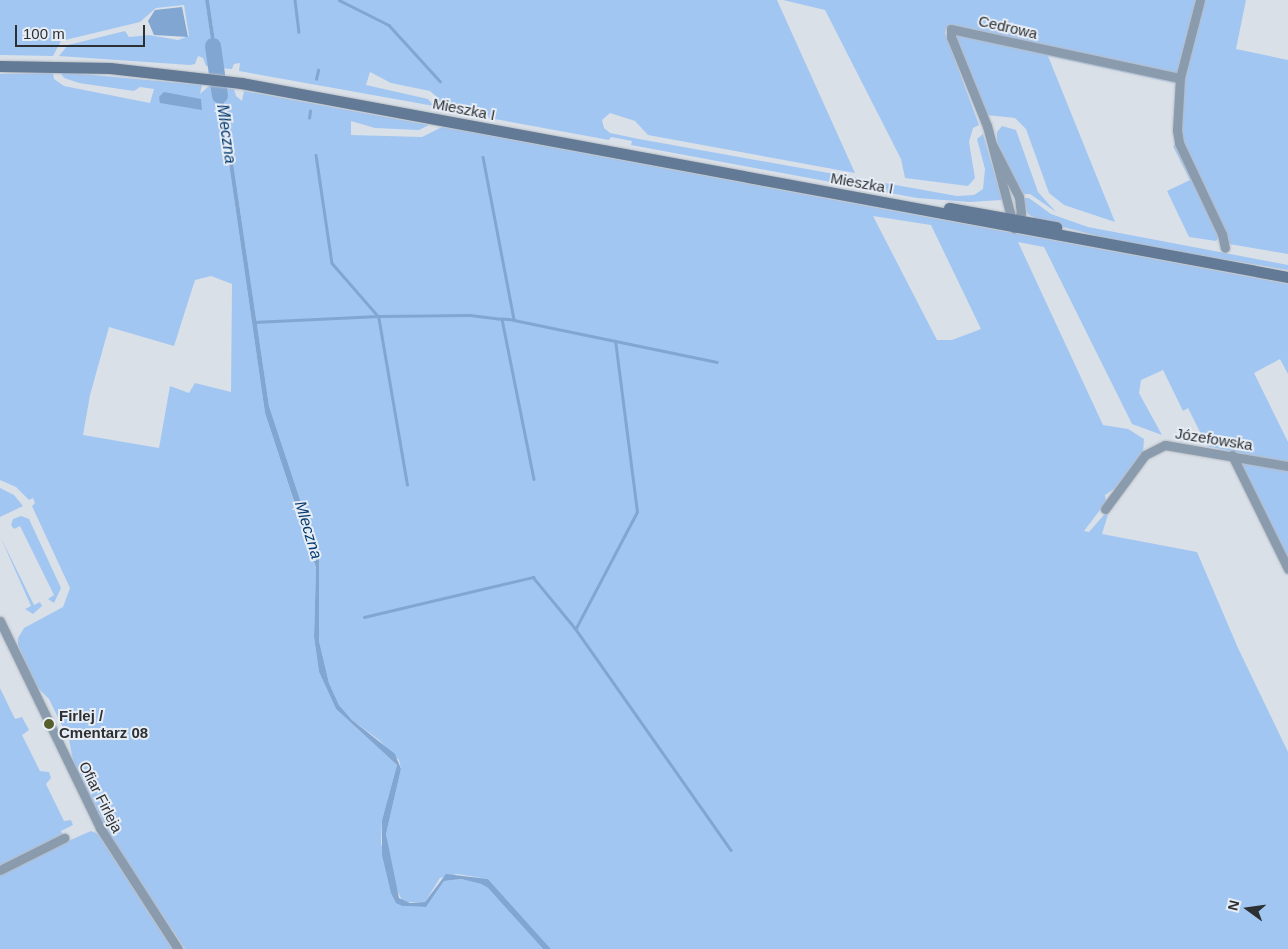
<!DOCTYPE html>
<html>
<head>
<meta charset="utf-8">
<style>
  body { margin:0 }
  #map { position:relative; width:1288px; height:949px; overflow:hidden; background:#dae0e8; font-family:Arial,sans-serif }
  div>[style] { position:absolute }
  .green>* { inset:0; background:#a2c6f2 }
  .water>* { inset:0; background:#82a6d2 }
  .stream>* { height:2.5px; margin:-1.25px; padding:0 1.25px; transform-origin:1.25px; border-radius:1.25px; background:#82a6d2 }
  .river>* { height:16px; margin:-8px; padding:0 8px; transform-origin:8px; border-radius:8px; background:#82a6d2 }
  .roads { filter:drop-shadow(0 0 1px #b7bdc4) drop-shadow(0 0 1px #b7bdc4) }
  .street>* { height:9px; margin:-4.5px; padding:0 4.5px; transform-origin:4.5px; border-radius:4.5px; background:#8b9bae }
  .secondary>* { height:11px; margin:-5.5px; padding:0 5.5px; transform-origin:5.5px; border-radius:5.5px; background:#627a96 }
  .dots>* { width:14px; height:14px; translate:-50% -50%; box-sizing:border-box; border:2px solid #e7edf5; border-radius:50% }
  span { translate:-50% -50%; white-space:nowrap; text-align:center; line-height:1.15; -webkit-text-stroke:4px #e7edf5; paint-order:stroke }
  .street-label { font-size:15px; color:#2d3033 }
  .poi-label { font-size:15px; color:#2d3033; font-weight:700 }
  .left { translate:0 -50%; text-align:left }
  .water-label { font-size:16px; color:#053c71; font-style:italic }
  .north { position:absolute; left:1223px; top:884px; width:50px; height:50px; -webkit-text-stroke:4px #e7edf5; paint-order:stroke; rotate:284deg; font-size:14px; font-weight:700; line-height:20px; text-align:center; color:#2d3033 }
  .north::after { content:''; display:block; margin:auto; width:18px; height:22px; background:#2d3033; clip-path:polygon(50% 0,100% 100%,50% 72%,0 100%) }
  .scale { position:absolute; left:15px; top:25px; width:130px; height:22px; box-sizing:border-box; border:2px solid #2d3033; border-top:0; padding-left:6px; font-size:15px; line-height:18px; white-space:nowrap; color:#2d3033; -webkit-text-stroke:4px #e7edf5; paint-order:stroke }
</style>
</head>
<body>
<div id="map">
  <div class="green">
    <div style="clip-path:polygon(0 0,205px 0,215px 67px,206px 66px,203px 58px,198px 56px,195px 64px,190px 65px,59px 56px,68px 45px,125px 31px,129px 37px,149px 35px,178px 40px,189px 36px,184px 5px,156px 8px,140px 22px,61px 41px,53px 56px,0 55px)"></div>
    <div style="clip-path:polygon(209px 0,777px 0,855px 173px,648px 135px,635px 121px,610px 113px,602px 120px,604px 128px,610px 133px,639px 139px,957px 196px,974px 195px,983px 189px,985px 169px,977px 139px,983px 134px,1002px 200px,970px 202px,917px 198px,631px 145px,632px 141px,611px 137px,609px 140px,440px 109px,437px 97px,430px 91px,391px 83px,370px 72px,366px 85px,428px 99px,434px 106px,239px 71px,240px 63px,234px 64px,232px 69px,219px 68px)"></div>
    <div style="clip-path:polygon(783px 0,1246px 0,1236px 49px,1288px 60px,1288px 254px,1229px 244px,1227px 241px,1182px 139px,1183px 85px,1048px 56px,1115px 222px,1064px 205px,1049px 193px,1026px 129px,1015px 118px,987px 115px,956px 37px,960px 33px,956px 26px,946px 28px,945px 33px,979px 125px,973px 128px,969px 142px,975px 178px,968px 186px,905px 178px,901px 159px,825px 10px)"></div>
    <div style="clip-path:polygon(evenodd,60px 72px,202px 85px,200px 94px,209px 86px,218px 87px,265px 413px,316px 569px,314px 637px,319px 672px,336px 709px,397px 765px,382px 820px,381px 843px,394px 899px,402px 906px,426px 907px,444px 881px,461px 879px,481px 884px,488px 888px,543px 949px,185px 949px,103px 826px,74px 765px,69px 740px,49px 699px,36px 686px,18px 645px,18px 638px,24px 628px,63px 607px,70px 588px,32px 506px,35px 503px,33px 498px,29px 500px,16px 487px,0 480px,0 74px,53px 73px,54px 79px,64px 86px,150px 103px,154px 89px,140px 87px,134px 91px,79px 83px,64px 78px,60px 72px,211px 276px,232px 284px,231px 392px,195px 383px,189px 393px,170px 386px,159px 448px,83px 435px,90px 395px,109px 327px,174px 346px,195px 280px,211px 276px)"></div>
    <div style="clip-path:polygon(evenodd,222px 88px,234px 89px,236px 96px,242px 101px,244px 91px,429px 125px,419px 130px,375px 128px,351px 121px,351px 135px,422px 137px,442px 127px,1288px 284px,1288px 374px,1280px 359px,1254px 373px,1288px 442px,1288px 464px,1207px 446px,1188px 408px,1183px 411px,1163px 370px,1141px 380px,1139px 393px,1162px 435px,1132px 424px,1044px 247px,1018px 242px,1103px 425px,1128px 429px,1144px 439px,1143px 453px,1114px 489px,1105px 495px,1106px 502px,1084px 531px,1089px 532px,1110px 508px,1102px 534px,1197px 552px,1238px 648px,1288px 752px,1288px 949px,551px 949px,488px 879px,457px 874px,440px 878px,425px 902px,403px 902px,395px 886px,386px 834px,401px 769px,399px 760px,379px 740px,352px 720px,339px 705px,329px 683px,319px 641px,319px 557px,269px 406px,222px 88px,873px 216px,931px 225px,981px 329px,952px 340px,937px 340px,873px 216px)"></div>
    <div style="clip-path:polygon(1002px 126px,1016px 130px,1038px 192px,1056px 212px,1030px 194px,1021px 194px,997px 142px,997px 132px)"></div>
    <div style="clip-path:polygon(1177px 144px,1219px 237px,1216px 241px,1189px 237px,1167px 191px,1190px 180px,1173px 146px)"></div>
    <div style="clip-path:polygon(1022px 198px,1029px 198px,1051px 214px,1088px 227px,1288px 265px,1288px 270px,1121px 242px,1040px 221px,1028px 214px)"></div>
    <div style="clip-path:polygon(1242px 460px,1288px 470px,1288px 560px,1240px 462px)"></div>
    <div style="clip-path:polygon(0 488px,14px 495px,23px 506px,0 517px)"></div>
    <div style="clip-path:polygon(21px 516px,29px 519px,61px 588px,54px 603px,48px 599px,54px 595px,20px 526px,14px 529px,11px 525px,13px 519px)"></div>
    <div style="clip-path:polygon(0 536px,34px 605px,40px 602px,42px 606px,33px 614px,25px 609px,31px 606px)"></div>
    <div style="clip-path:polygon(0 688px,15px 719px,22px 717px,29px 730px,22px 735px,40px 771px,49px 772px,51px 778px,46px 784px,64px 821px,71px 820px,73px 825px,61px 831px,66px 842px,91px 831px,98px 834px,172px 949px,0 949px)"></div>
  </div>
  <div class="water">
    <div style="clip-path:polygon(205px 0,209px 0,219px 68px,215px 67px)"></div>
    <div style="clip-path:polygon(182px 7px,188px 37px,154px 35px,148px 21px,155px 10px)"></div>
    <div style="clip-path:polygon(218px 87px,222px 88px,269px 406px,319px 557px,319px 641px,329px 683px,339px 705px,352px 720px,395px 754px,401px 769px,386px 834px,399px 898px,410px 903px,425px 902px,446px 874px,488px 879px,551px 949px,543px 949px,488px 888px,481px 884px,461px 879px,444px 881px,426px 907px,402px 906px,396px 903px,391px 893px,382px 855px,382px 820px,397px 765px,336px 709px,319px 672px,314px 637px,316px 568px,265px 413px)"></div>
    <div style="clip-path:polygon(164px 92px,201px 99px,202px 110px,160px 103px,159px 97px)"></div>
  </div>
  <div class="stream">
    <div style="left:295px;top:0;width:32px;rotate:83deg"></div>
    <div style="left:339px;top:0;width:56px;rotate:26.6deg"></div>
    <div style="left:389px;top:25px;width:76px;rotate:47.7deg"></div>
    <div style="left:316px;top:79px;width:9px;rotate:-77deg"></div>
    <div style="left:309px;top:118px;width:7px;rotate:-82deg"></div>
    <div style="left:316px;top:155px;width:109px;rotate:81.6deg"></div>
    <div style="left:332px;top:263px;width:70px;rotate:49deg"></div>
    <div style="left:483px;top:157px;width:166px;rotate:79.2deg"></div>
    <div style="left:514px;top:320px;width:207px;rotate:11.7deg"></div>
    <div style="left:514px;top:320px;width:12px;rotate:-175deg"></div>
    <div style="left:502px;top:319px;width:163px;rotate:78.7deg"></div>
    <div style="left:254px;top:322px;width:124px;rotate:-2.8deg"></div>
    <div style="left:407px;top:485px;width:171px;rotate:-99.7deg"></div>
    <div style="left:378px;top:316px;width:92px;rotate:-0.6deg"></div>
    <div style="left:470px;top:315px;width:32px;rotate:7deg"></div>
    <div style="left:364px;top:617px;width:174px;rotate:-13.3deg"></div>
    <div style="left:533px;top:577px;width:66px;rotate:50.5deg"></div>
    <div style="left:575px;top:628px;width:271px;rotate:54.9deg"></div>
    <div style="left:576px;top:628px;width:131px;rotate:-62.3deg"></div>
    <div style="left:637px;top:512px;width:172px;rotate:-97.3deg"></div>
  </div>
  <div class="river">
    <div style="left:213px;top:46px;width:50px;rotate:82deg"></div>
  </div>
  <div class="roads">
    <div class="street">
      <div style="left:1200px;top:0;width:81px;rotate:104.4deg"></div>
      <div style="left:1180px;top:78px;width:52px;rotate:93.3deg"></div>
      <div style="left:1177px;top:130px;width:13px;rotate:81deg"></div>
      <div style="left:1179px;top:143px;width:101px;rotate:64.7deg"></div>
      <div style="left:1222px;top:234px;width:14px;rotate:78deg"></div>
      <div style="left:993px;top:146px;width:57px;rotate:63deg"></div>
      <div style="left:1019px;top:197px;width:16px;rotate:83deg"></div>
      <div style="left:1021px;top:213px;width:17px;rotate:115deg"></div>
      <div style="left:1014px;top:228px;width:106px;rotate:-104.8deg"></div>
      <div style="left:987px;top:126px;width:96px;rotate:-112deg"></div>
      <div style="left:951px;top:37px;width:8px;rotate:-90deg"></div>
      <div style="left:951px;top:29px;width:234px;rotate:12.1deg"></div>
      <div style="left:1232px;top:455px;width:127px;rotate:63.8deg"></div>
      <div style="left:1105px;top:509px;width:67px;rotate:-53.5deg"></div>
      <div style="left:1145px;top:455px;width:22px;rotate:-27deg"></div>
      <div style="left:1165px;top:445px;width:125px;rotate:9.7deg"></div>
      <div style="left:0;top:621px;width:230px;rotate:64.2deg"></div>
      <div style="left:100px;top:828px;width:144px;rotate:57.2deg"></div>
      <div style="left:0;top:870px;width:72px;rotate:-26.6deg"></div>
    </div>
    <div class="secondary">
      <div style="left:0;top:66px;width:110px;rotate:1deg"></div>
      <div style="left:110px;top:68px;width:132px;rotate:6.5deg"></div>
      <div style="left:241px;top:83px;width:1065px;rotate:10.5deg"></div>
      <div style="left:949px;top:208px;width:109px;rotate:10.1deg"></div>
    </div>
  </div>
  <div class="dots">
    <div style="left:49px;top:724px;background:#575e2d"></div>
  </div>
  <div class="street-label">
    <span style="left:1008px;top:27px;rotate:13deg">Cedrowa</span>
    <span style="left:464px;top:109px;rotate:11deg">Mieszka I</span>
    <span style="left:862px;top:183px;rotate:10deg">Mieszka I</span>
    <span style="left:1214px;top:439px;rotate:9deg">Józefowska</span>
    <span style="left:101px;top:797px;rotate:63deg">Ofiar Firleja</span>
  </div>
  <div class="poi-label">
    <span class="left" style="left:59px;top:724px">Firlej /<br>Cmentarz 08</span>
  </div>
  <div class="water-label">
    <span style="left:226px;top:134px;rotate:82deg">Mleczna</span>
    <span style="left:308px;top:530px;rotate:73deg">Mleczna</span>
  </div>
  <div class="north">N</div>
  <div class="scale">100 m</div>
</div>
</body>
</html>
